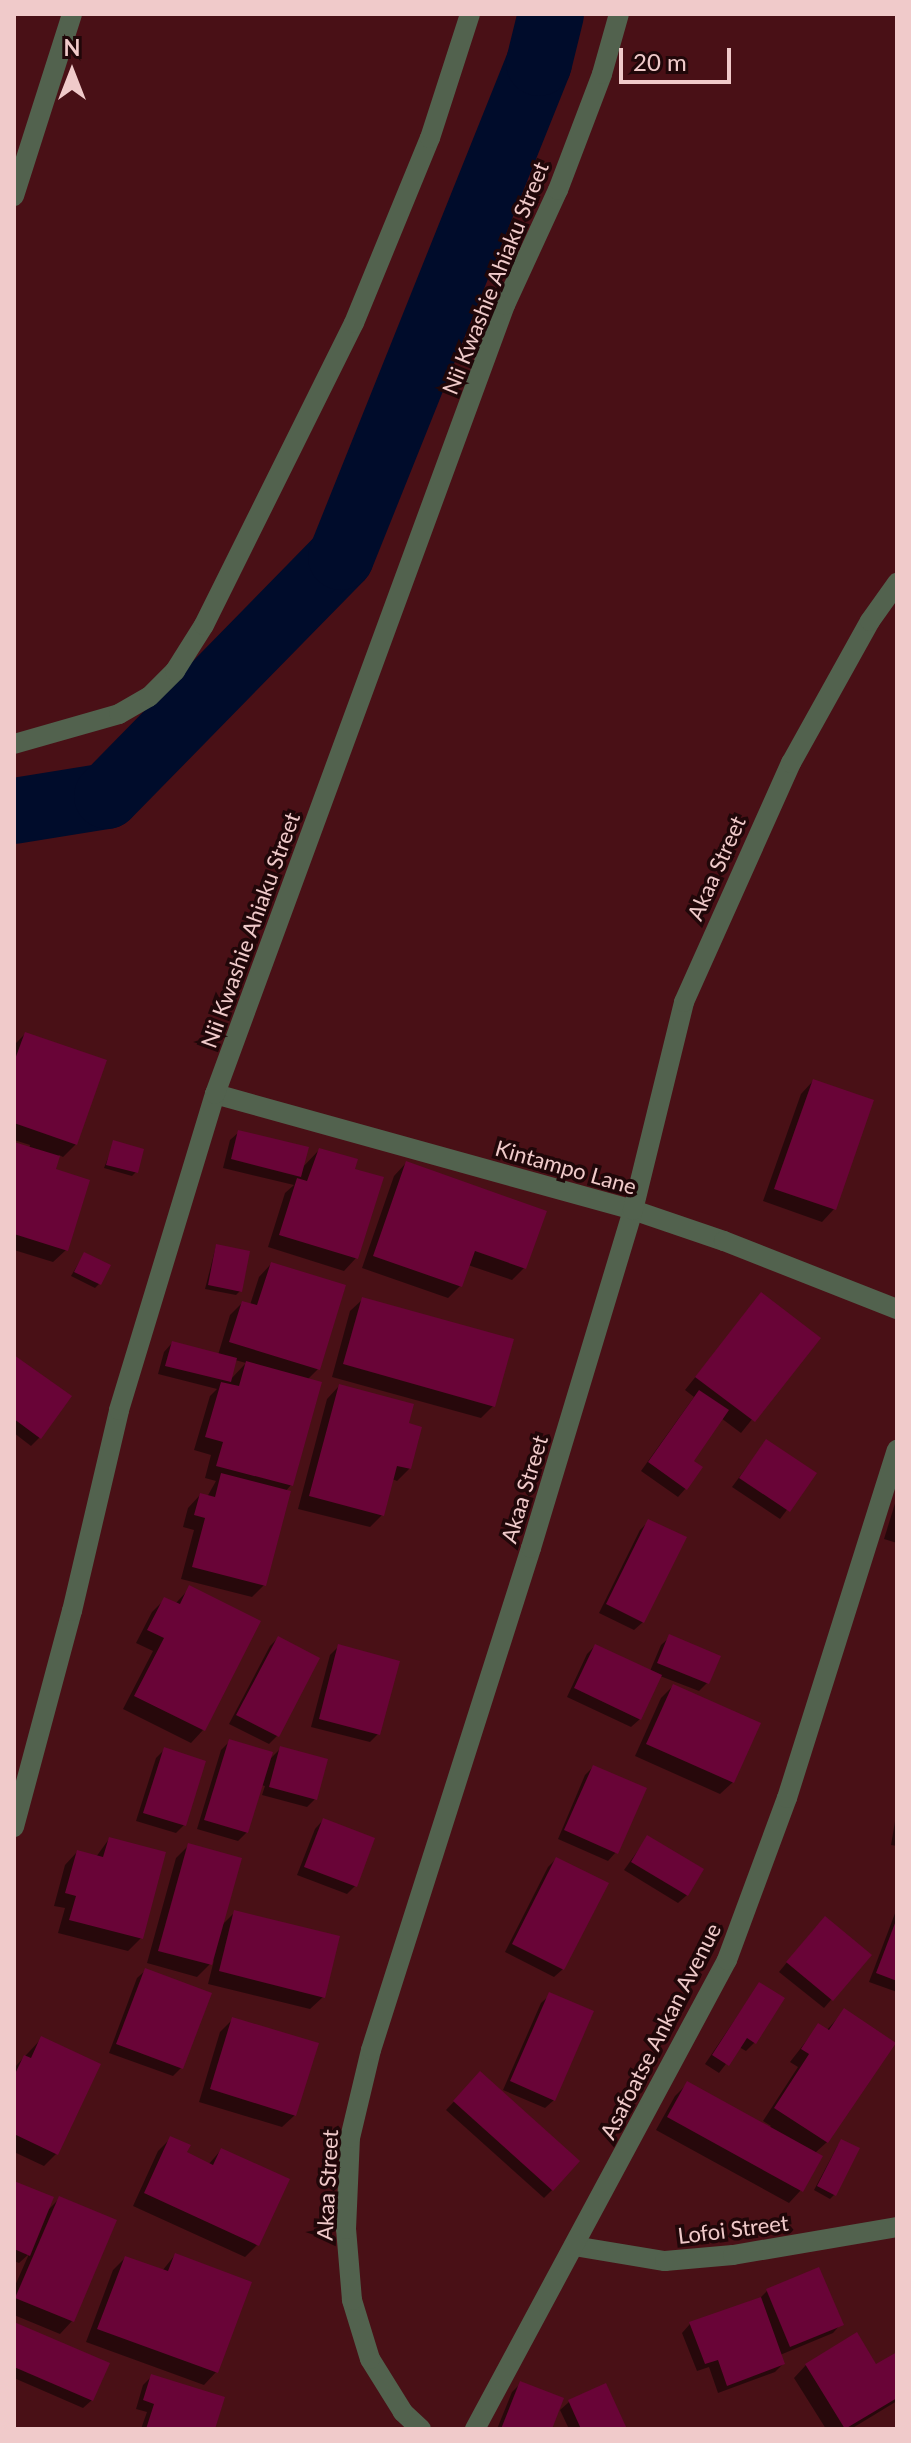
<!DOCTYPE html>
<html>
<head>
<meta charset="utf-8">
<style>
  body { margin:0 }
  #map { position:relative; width:911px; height:2443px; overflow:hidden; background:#491016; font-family:Lato,sans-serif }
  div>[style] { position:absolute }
  .shadow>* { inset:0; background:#0007 }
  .river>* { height:66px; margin:-33px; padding:0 33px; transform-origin:33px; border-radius:33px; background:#000c2b }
  .building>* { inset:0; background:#690437 }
  .minor>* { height:20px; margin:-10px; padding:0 10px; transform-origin:10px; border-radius:10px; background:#52624e }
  span { translate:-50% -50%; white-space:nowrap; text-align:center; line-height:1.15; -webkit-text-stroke:7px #200709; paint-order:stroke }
  .street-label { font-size:22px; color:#f0caca }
  .frame { position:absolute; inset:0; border:16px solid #f0caca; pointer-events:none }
  .north { position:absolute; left:32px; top:32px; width:80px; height:80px; -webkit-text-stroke:6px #200709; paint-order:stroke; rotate:0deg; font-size:22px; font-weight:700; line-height:32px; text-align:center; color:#f0caca }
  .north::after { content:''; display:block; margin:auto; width:28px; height:36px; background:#f0caca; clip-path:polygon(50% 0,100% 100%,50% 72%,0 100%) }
  .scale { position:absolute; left:619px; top:48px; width:112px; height:36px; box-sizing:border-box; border:4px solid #f0caca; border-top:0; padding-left:10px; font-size:24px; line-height:28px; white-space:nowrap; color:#f0caca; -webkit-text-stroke:6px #200709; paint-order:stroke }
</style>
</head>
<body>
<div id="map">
  <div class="shadow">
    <div style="clip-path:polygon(25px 1034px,76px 1144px,63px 1157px,59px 1155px,53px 1170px,66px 1250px,53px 1262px,14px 1250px,14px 1144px,29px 1149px,30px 1145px,14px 1140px,14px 1045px)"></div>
    <div style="clip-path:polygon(813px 1081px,834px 1209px,822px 1222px,763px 1201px,801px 1094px)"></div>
    <div style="clip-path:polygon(239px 1132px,302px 1168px,319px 1150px,352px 1170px,356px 1258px,344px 1271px,268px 1247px,285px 1193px,294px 1185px,223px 1168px,230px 1140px)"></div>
    <div style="clip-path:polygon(114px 1143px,136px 1172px,132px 1176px,104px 1168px)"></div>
    <div style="clip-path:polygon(406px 1163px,524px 1268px,512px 1280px,468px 1265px,460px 1286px,448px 1298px,362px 1268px,394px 1176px)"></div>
    <div style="clip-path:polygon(216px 1246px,240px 1291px,236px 1295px,205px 1289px)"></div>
    <div style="clip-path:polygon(84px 1254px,99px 1284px,95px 1288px,71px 1276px)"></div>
    <div style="clip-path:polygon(evenodd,271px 1264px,318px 1369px,307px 1380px,319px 1383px,291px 1485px,285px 1492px,264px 1585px,252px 1597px,181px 1579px,194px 1530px,183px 1527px,188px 1508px,200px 1495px,207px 1497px,216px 1481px,205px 1478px,211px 1455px,194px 1450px,210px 1396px,217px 1389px,158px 1374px,164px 1352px,172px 1343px,218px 1355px,230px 1315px,242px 1303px,250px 1305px,259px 1277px,271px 1264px,235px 1360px,246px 1363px,230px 1380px,235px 1360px)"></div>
    <div style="clip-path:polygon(761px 1295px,818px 1338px,741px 1433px,721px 1418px,691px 1461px,686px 1488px,678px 1497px,641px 1471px,694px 1397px,685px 1390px)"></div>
    <div style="clip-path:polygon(363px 1299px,493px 1406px,481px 1418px,332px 1377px,350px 1311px)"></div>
    <div style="clip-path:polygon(14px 1358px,40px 1437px,31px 1446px,14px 1433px)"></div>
    <div style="clip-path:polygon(339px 1386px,406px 1425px,410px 1468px,397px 1481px,392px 1479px,382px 1515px,370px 1527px,298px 1509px,327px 1399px)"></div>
    <div style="clip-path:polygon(766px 1441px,814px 1474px,780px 1519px,732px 1487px)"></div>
    <div style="clip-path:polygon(897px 1497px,897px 1543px,884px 1539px)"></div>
    <div style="clip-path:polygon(649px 1521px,643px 1622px,634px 1630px,599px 1613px,640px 1530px)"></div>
    <div style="clip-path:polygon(190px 1588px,258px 1622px,203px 1730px,191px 1743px,123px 1709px,153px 1651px,136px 1643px,152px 1612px,165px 1599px,175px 1604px)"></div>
    <div style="clip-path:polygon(670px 1637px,707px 1683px,699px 1691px,660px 1676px,640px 1719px,631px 1727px,567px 1697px,587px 1654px,595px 1646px,650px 1671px,661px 1645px)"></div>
    <div style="clip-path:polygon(278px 1638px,277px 1736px,269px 1744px,229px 1724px,270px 1646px)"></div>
    <div style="clip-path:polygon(339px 1646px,378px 1734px,370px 1742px,311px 1727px,330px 1655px)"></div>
    <div style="clip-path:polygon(673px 1686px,733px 1782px,720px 1794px,635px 1756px,661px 1698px)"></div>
    <div style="clip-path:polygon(229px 1742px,268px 1761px,281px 1748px,316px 1798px,307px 1807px,262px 1795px,265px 1786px,261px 1785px,247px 1832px,238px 1841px,197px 1829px,221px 1750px)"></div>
    <div style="clip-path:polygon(164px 1750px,184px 1825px,176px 1833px,136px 1821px,156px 1758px)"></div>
    <div style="clip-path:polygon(593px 1767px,616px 1852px,608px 1861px,558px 1839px,585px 1775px)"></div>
    <div style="clip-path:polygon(897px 1810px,897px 1846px,891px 1845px)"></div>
    <div style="clip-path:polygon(323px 1820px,355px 1886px,347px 1894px,297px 1875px,315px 1829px)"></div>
    <div style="clip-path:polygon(647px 1838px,687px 1895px,678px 1903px,624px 1870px)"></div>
    <div style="clip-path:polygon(109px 1839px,141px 1938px,128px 1951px,58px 1933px,65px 1908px,54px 1906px,65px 1865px,77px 1852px,96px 1857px)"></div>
    <div style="clip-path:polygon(189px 1845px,220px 1927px,235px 1912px,323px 1997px,310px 2009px,208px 1984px,214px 1960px,197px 1977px,147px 1963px,176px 1858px)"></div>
    <div style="clip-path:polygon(556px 1859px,563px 1969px,554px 1977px,505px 1952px,548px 1867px)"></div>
    <div style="clip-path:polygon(897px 1908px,897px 1992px,869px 1982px)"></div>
    <div style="clip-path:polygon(816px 1927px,869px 1956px,824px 2008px,779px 1972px)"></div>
    <div style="clip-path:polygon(146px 1970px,181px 2068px,173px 2076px,109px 2053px,137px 1978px)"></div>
    <div style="clip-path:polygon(759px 1984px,782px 1999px,754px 2043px,746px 2051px,739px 2047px,719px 2073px,705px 2064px)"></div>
    <div style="clip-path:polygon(550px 1995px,554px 2100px,545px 2108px,503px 2090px,541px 2003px)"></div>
    <div style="clip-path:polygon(844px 2011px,827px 2142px,815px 2153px,801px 2190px,789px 2203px,656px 2130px,675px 2096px,687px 2084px,769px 2128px,771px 2126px,763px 2121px,798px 2067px,790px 2062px,818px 2026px,826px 2031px)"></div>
    <div style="clip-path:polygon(232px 2020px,295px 2115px,282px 2127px,199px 2102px,220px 2032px)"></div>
    <div style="clip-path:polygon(42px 2038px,56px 2154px,44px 2166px,14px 2152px,14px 2068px)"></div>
    <div style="clip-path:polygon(480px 2074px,552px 2190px,544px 2198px,446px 2110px)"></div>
    <div style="clip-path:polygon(171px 2138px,184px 2153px,208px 2165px,221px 2150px,257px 2245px,245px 2257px,133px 2206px,158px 2151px)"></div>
    <div style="clip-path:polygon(838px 2145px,834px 2195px,830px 2199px,814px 2190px)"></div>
    <div style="clip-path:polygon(14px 2183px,46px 2212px,60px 2198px,115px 2221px,72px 2321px,60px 2334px,14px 2315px,14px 2288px,29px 2254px,19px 2263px,14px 2261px)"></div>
    <div style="clip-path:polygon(175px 2255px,250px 2283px,216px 2372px,204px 2385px,86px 2342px,113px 2270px,125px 2258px,162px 2271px)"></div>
    <div style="clip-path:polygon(818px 2269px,841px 2324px,833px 2333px,780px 2355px,783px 2364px,775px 2372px,718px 2393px,709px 2367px,697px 2371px,682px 2333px,690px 2324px,758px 2300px,767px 2291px)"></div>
    <div style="clip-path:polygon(14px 2324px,92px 2400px,83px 2408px,14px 2378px)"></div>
    <div style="clip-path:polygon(897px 2354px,897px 2401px,851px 2429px,826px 2429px,794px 2378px,806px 2365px,876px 2367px)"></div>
    <div style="clip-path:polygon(152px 2376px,213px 2429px,141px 2429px,147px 2412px,136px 2409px,143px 2385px)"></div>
    <div style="clip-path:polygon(521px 2383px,549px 2429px,497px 2429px,512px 2392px)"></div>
    <div style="clip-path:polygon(605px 2386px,625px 2429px,569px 2429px,560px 2410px,569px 2402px)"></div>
  </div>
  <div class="river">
    <div style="left:14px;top:811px;width:94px;rotate:-9.2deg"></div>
    <div style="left:107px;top:796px;width:334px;rotate:-45.6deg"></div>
    <div style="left:341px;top:557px;width:532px;rotate:-68.16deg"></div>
    <div style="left:539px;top:63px;width:50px;rotate:-76.2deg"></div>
  </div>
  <div class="building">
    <div style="clip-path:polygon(25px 1032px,107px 1060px,77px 1145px,14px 1123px,14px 1062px)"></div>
    <div style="clip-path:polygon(813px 1079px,874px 1100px,836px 1210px,774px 1189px)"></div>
    <div style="clip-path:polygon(238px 1130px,309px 1147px,301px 1177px,231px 1159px)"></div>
    <div style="clip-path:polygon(113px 1140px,144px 1149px,138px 1173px,106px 1165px)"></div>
    <div style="clip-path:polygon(14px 1142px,60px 1156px,56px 1169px,90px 1180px,68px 1251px,14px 1234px)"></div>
    <div style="clip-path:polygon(319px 1148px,358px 1159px,355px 1169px,384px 1177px,358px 1259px,279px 1235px,297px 1178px,307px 1181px)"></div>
    <div style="clip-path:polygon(406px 1161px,547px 1211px,526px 1269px,475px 1251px,462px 1287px,373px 1256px)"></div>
    <div style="clip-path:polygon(216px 1244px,250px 1251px,242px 1292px,208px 1285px)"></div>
    <div style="clip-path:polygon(84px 1252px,111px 1265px,101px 1285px,74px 1272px)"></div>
    <div style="clip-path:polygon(271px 1262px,346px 1285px,320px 1370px,229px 1342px,242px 1301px,257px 1305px)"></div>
    <div style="clip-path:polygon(761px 1292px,821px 1338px,755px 1422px,695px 1377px)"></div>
    <div style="clip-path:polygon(362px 1297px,514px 1339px,495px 1407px,343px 1364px)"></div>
    <div style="clip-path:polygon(172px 1341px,237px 1358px,231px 1382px,165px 1366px)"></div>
    <div style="clip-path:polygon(14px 1355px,72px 1396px,41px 1439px,14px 1419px)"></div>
    <div style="clip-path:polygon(246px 1361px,322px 1382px,293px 1486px,216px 1466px,223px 1442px,205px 1437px,221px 1382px,239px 1386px)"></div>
    <div style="clip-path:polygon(339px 1384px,414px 1404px,409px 1423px,422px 1427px,411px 1469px,397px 1466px,384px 1516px,309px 1496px)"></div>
    <div style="clip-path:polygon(699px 1390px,729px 1410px,694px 1461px,703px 1467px,687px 1490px,648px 1462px)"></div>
    <div style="clip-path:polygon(766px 1439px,817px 1473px,790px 1512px,739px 1478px)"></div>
    <div style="clip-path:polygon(221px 1473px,291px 1491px,266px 1586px,192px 1567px,205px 1518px,194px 1515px,200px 1493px,215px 1497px)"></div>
    <div style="clip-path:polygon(648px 1519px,687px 1537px,644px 1623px,606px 1604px)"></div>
    <div style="clip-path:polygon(189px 1585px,261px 1621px,205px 1731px,134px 1696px,164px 1638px,147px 1630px,164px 1597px,180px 1604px)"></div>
    <div style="clip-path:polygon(669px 1634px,721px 1656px,709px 1684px,657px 1663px)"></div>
    <div style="clip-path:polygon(278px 1636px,320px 1658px,279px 1737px,236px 1715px)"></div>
    <div style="clip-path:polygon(338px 1644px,400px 1661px,380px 1735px,319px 1719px)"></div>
    <div style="clip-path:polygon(595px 1644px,662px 1675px,641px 1720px,574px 1688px)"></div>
    <div style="clip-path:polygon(673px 1684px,761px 1723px,734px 1783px,646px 1744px)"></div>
    <div style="clip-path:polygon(229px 1739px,273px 1752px,248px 1833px,204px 1820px)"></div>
    <div style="clip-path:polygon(280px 1746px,328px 1759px,317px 1800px,269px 1787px)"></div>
    <div style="clip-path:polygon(164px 1747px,206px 1761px,186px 1826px,143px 1813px)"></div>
    <div style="clip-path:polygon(593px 1765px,647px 1788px,618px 1854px,564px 1830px)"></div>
    <div style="clip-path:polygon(323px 1818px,375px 1838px,357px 1887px,304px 1867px)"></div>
    <div style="clip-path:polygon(647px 1835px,704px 1869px,688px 1896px,631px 1862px)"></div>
    <div style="clip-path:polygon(109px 1837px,166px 1852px,143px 1939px,69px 1920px,76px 1896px,65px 1893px,77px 1850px,103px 1857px)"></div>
    <div style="clip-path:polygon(188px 1843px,242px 1858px,212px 1965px,158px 1951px)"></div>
    <div style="clip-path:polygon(556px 1857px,609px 1883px,564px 1970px,512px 1944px)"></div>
    <div style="clip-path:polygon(234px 1910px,340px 1936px,325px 1998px,219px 1971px)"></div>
    <div style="clip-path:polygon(825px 1916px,872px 1955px,833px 2001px,786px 1962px)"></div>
    <div style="clip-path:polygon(897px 1918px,897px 1981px,876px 1973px)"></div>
    <div style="clip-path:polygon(145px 1968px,212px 1993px,183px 2069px,116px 2044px)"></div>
    <div style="clip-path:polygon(759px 1982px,785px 1998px,756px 2044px,747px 2038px,729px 2066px,712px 2055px)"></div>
    <div style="clip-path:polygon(549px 1992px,594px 2011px,555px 2101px,510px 2081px)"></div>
    <div style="clip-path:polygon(844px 2008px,896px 2043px,828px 2143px,774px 2108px,809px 2054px,801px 2049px,818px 2023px,829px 2030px)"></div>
    <div style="clip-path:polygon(232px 2017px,319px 2043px,296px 2116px,210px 2089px)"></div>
    <div style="clip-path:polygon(41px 2036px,101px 2064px,58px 2155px,14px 2134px,14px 2076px,24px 2055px,31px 2058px)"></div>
    <div style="clip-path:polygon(480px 2071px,580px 2161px,553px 2191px,453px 2101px)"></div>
    <div style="clip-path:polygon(687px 2081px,823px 2156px,803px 2192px,667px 2117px)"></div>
    <div style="clip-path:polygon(170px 2136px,191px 2145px,187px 2152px,213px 2165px,221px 2148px,290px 2179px,259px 2246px,144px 2193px)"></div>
    <div style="clip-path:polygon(841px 2139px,860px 2148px,836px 2196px,817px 2186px)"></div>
    <div style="clip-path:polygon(14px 2181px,54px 2197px,30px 2256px,14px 2249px)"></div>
    <div style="clip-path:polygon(59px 2196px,117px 2220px,74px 2322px,15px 2298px)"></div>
    <div style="clip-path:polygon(175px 2253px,252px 2282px,218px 2373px,97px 2329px,125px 2256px,168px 2271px)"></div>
    <div style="clip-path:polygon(819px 2267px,844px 2325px,790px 2347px,766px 2289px)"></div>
    <div style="clip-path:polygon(761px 2297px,785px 2364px,727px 2386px,718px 2360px,705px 2364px,689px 2322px)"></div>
    <div style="clip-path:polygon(14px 2322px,110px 2363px,93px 2401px,14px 2367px)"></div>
    <div style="clip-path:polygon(857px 2332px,876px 2364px,897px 2352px,897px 2398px,845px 2429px,805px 2364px)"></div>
    <div style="clip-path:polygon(151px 2374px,225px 2397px,215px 2429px,146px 2429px,154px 2404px,143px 2400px)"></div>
    <div style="clip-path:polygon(520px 2381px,564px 2398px,552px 2429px,501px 2429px)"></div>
    <div style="clip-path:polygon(606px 2383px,627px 2429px,581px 2429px,568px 2400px)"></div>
  </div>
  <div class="minor">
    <div style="left:14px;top:196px;width:191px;rotate:-72.3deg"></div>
    <div style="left:14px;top:744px;width:109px;rotate:-15.9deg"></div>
    <div style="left:119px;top:714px;width:34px;rotate:-30deg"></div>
    <div style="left:149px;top:697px;width:37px;rotate:-45deg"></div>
    <div style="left:175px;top:671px;width:54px;rotate:-57.8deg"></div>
    <div style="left:204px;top:625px;width:337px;rotate:-63.6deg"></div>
    <div style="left:354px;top:323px;width:200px;rotate:-67.7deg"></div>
    <div style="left:430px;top:138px;width:130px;rotate:-72.1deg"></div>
    <div style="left:215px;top:1094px;width:434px;rotate:15.5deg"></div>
    <div style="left:633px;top:1210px;width:96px;rotate:18.8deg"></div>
    <div style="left:724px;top:1241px;width:186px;rotate:21.5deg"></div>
    <div style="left:14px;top:1827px;width:224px;rotate:-75deg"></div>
    <div style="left:72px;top:1611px;width:206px;rotate:-76.8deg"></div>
    <div style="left:119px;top:1410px;width:330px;rotate:-73.1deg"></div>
    <div style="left:215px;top:1094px;width:841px;rotate:-69.82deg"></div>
    <div style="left:505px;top:305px;width:127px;rotate:-65.3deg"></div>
    <div style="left:558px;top:190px;width:124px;rotate:-69.2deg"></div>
    <div style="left:602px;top:74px;width:62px;rotate:-74.2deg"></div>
    <div style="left:574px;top:2246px;width:92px;rotate:9.4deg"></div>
    <div style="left:665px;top:2261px;width:68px;rotate:-5deg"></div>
    <div style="left:733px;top:2255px;width:166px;rotate:-9.7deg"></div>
    <div style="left:421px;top:2429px;width:25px;rotate:-137deg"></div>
    <div style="left:403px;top:2412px;width:62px;rotate:-121.9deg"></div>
    <div style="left:370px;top:2359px;width:62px;rotate:-107deg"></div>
    <div style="left:352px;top:2300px;width:71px;rotate:-94.8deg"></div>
    <div style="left:346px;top:2229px;width:91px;rotate:-87.5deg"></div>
    <div style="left:350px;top:2138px;width:90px;rotate:-76.6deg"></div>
    <div style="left:371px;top:2050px;width:527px;rotate:-72.32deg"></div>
    <div style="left:531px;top:1548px;width:353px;rotate:-73.2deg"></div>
    <div style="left:633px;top:1210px;width:214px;rotate:-76.2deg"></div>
    <div style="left:684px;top:1002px;width:262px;rotate:-65.9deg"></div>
    <div style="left:791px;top:763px;width:162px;rotate:-60.9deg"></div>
    <div style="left:870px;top:621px;width:47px;rotate:-54.6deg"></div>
    <div style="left:475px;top:2429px;width:532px;rotate:-61.75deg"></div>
    <div style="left:727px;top:1960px;width:173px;rotate:-69.7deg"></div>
    <div style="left:787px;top:1798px;width:365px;rotate:-72.5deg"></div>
  </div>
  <div class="street-label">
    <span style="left:495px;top:278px;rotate:-68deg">Nii Kwashie Ahiaku Street</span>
    <span style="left:716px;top:868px;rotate:-66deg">Akaa Street</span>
    <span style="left:250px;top:930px;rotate:-70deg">Nii Kwashie Ahiaku Street</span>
    <span style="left:566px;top:1167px;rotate:16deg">Kintampo Lane</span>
    <span style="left:524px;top:1489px;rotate:-73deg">Akaa Street</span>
    <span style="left:660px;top:2031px;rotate:-63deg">Asafoatse Ankan Avenue</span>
    <span style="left:327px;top:2185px;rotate:-87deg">Akaa Street</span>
    <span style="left:733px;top:2229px;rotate:-7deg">Lofoi Street</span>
  </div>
  <div class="frame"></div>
  <div class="north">N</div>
  <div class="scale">20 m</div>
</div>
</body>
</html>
